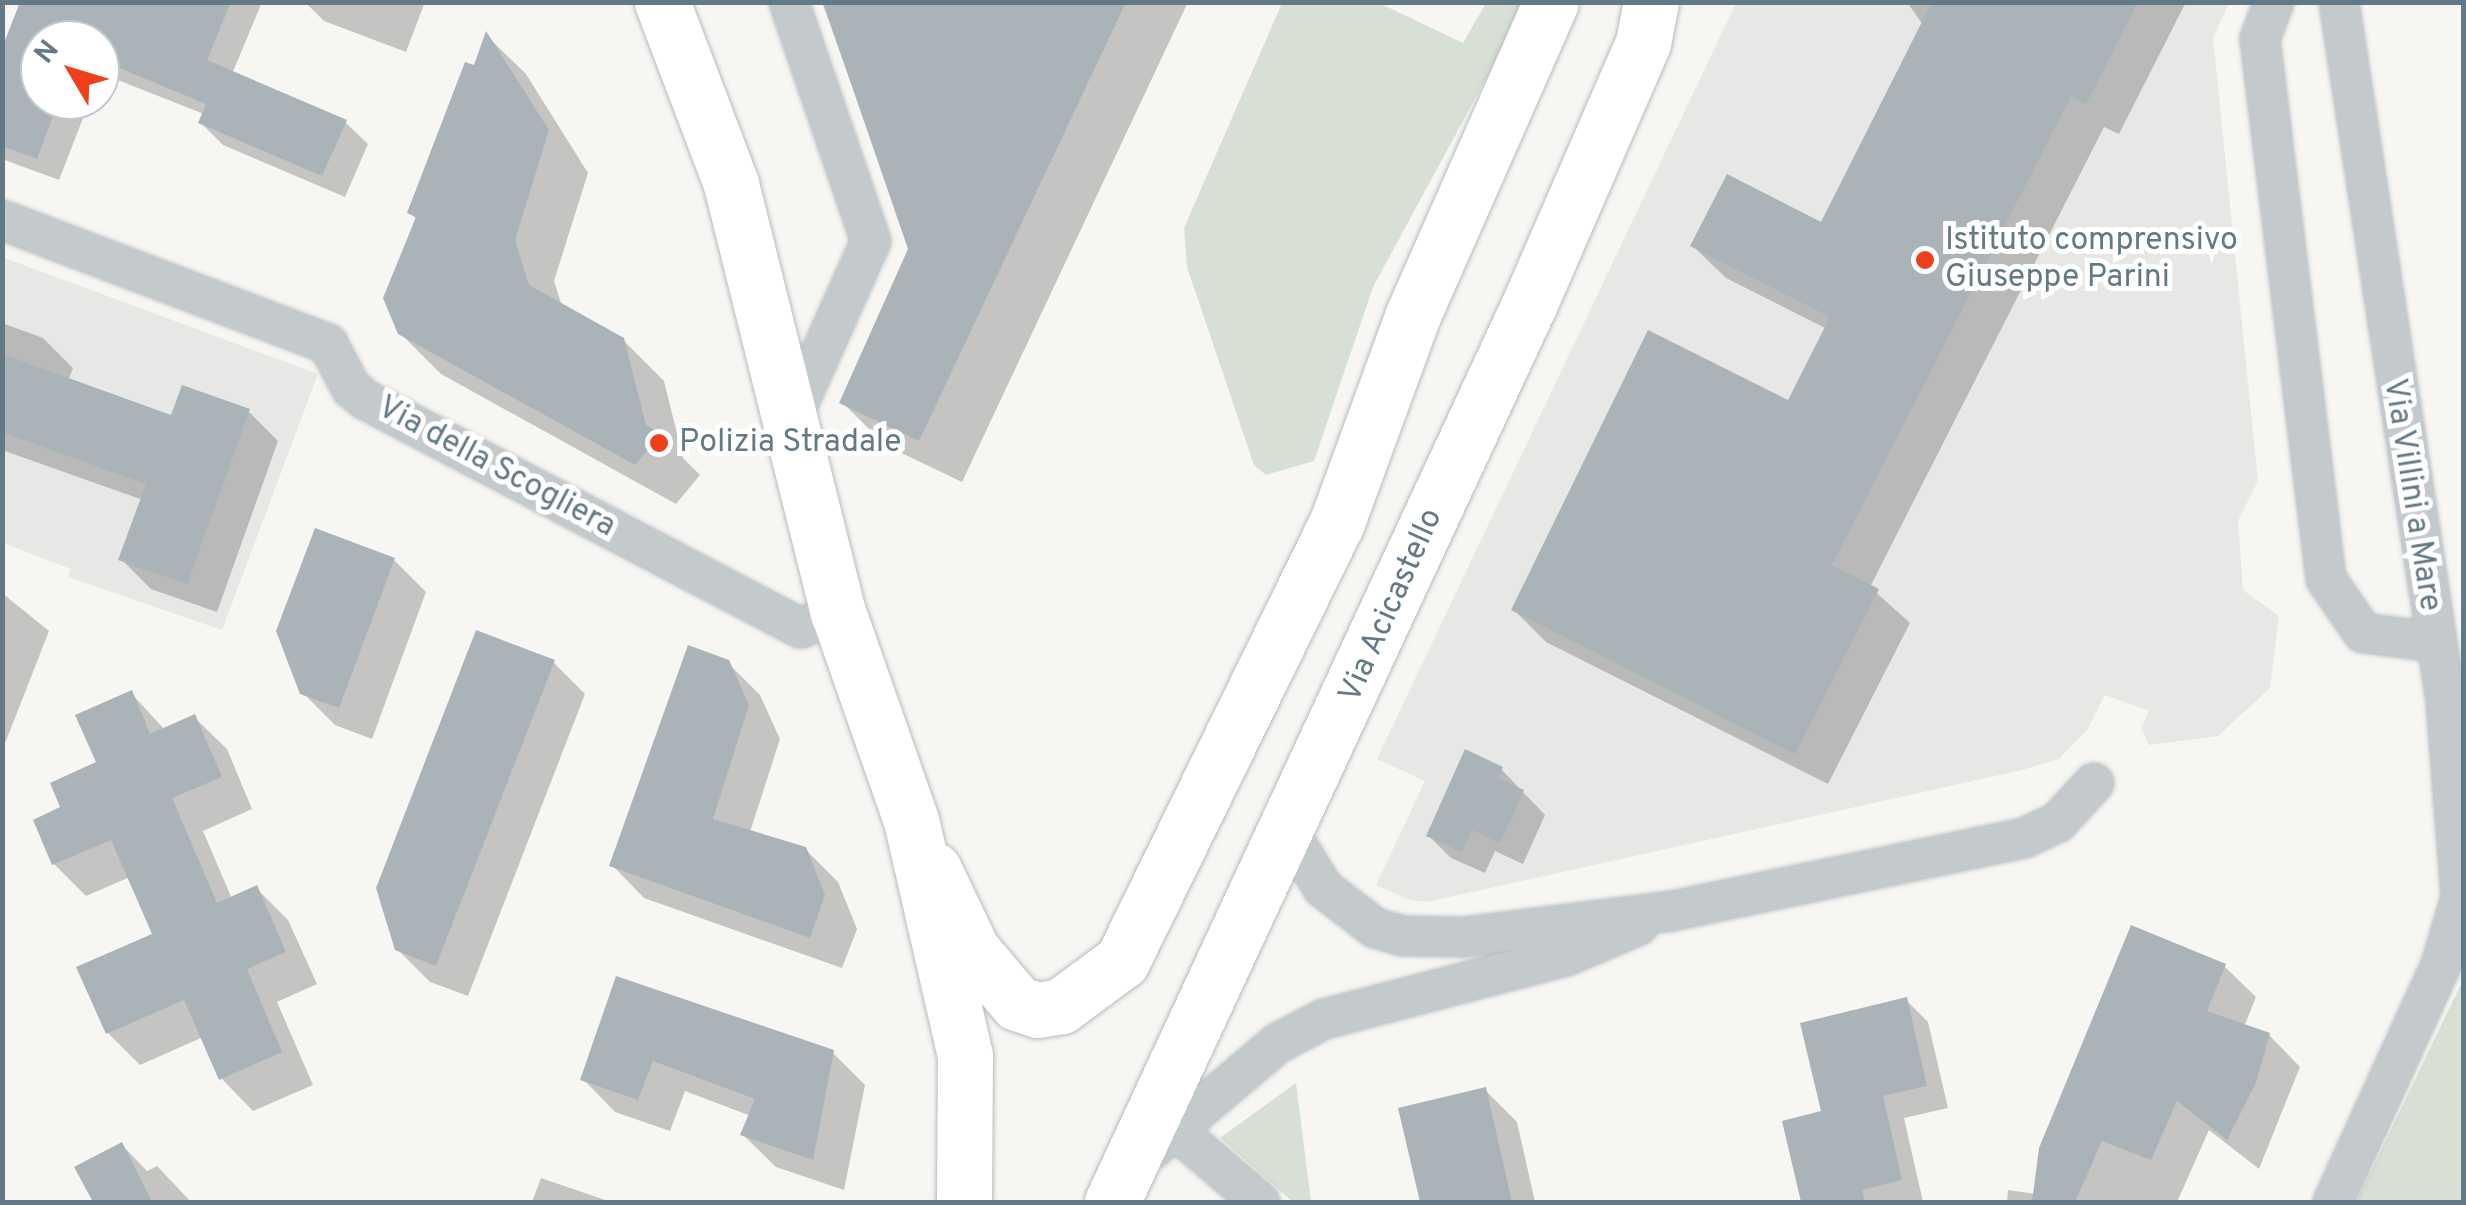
<!DOCTYPE html>
<html>
<head>
<meta charset="utf-8">
<style>
  body { margin:0 }
  #map { position:relative; width:2466px; height:1205px; overflow:hidden; background:#f7f6f3; font-family:Overpass,sans-serif }
  div>[style] { position:absolute }
  .built>* { inset:0; background:#e7e8e6 }
  .green>* { inset:0; background:#d8dfd4 }
  .shadow>* { inset:0; background:#0003 }
  .building>* { inset:0; background:#aab4b8 }
  .roads { filter:drop-shadow(0 0 2px #b6bcc0) drop-shadow(0 0 2px #b6bcc0) }
  .street>* { height:38px; margin:-19px; padding:0 19px; transform-origin:19px; border-radius:19px; background:#c4c9cb }
  .secondary>* { height:55px; margin:-27.5px; padding:0 27.5px; transform-origin:27.5px; border-radius:27.5px; background:#fff }
  .primary>* { height:55px; margin:-27.5px; padding:0 27.5px; transform-origin:27.5px; border-radius:27.5px; background:#fff }
  .dots>* { width:28px; height:28px; translate:-50% -50%; box-sizing:border-box; border:5px solid #fff; border-radius:50% }
  span { translate:-50% -50%; white-space:nowrap; text-align:center; line-height:1.15; -webkit-text-stroke:10px #fff; paint-order:stroke }
  .poi-label { font-size:32px; color:#637986 }
  .left { translate:0 -50%; text-align:left }
  .street-label { font-size:32px; color:#637986 }
  .frame { position:absolute; inset:0; border:5px solid #637986; pointer-events:none }
  .north { position:absolute; left:20px; top:20px; width:100px; height:100px; box-sizing:border-box; background:#fff; border:2px solid #c1c9cf; border-radius:50%; rotate:308deg; font-size:28px; font-weight:700; line-height:40px; text-align:center; color:#637986 }
  .north::after { content:''; display:block; margin:auto; width:35px; height:45px; background:#ef3f1b; clip-path:polygon(50% 0,100% 100%,50% 72%,0 100%) }
</style>
</head>
<body>
<div id="map">
  <div class="built">
    <div style="clip-path:polygon(1736px 3px,2229px 3px,2213px 38px,2258px 481px,2238px 521px,2243px 590px,2279px 616px,2270px 688px,2218px 736px,2149px 745px,2141px 728px,2149px 711px,2105px 695px,2087px 730px,2059px 759px,2022px 770px,1427px 902px,1407px 899px,1376px 885px,1425px 781px,1377px 759px)"></div>
    <div style="clip-path:polygon(2px 257px,318px 374px,222px 630px,68px 577px,71px 569px,3px 543px)"></div>
  </div>
  <div class="green">
    <div style="clip-path:polygon(1282px 3px,1379px 3px,1463px 43px,1486px 3px,1527px 3px,1373px 287px,1314px 461px,1266px 475px,1254px 465px,1187px 267px,1184px 228px)"></div>
    <div style="clip-path:polygon(2463px 980px,2463px 1202px,2356px 1202px)"></div>
    <div style="clip-path:polygon(1296px 1083px,1311px 1202px,1293px 1202px,1220px 1138px)"></div>
  </div>
  <div class="shadow">
    <div style="clip-path:polygon(22px 2px,262px 2px,232px 74px,345px 122px,368px 144px,345px 197px,223px 145px,201px 123px,204px 114px,100px 73px,100px 40px,40px 40px,40px 100px,90px 100px,59px 180px,2px 159px,2px 55px)"></div>
    <div style="clip-path:polygon(305px 2px,425px 2px,406px 52px,324px 21px)"></div>
    <div style="clip-path:polygon(822px 2px,1188px 2px,962px 482px,885px 445px,842px 402px,910px 249px)"></div>
    <div style="clip-path:polygon(1907px 2px,2186px 2px,2119px 134px,2104px 127px,1870px 587px,1910px 623px,1828px 784px,1546px 642px,1514px 610px,1789px 404px,1827px 329px,1726px 278px,1693px 246px,1822px 225px,1923px 25px)"></div>
    <div style="clip-path:polygon(487px 36px,526px 74px,588px 173px,554px 281px,562px 306px,623px 340px,664px 381px,683px 458px,700px 475px,676px 504px,441px 374px,400px 333px,417px 220px,410px 212px)"></div>
    <div style="clip-path:polygon(2px 323px,43px 338px,73px 368px,68px 381px,173px 419px,248px 411px,278px 441px,217px 612px,151px 589px,121px 559px,143px 500px,2px 450px)"></div>
    <div style="clip-path:polygon(394px 560px,426px 592px,372px 739px,335px 725px,302px 692px)"></div>
    <div style="clip-path:polygon(2px 593px,49px 631px,2px 751px)"></div>
    <div style="clip-path:polygon(553px 662px,585px 694px,468px 996px,430px 982px,397px 949px)"></div>
    <div style="clip-path:polygon(727px 662px,760px 695px,780px 739px,750px 832px,805px 849px,838px 882px,857px 929px,842px 968px,644px 898px,612px 865px)"></div>
    <div style="clip-path:polygon(131px 693px,165px 730px,194px 717px,227px 749px,252px 809px,203px 831px,232px 899px,256px 888px,288px 920px,317px 984px,277px 1002px,313px 1085px,253px 1111px,221px 1078px,203px 1037px,140px 1065px,108px 1033px,155px 935px,130px 877px,86px 896px,54px 864px,64px 808px,100px 764px)"></div>
    <div style="clip-path:polygon(1501px 769px,1545px 815px,1523px 864px,1495px 851px,1485px 873px,1451px 858px,1429px 836px)"></div>
    <div style="clip-path:polygon(2224px 966px,2256px 997px,2244px 1027px,2269px 1035px,2300px 1067px,2259px 1169px,2209px 1130px,2177px 1202px,2007px 1202px,2008px 1190px,2035px 1194px)"></div>
    <div style="clip-path:polygon(618px 979px,833px 1053px,865px 1085px,844px 1190px,776px 1167px,743px 1135px,751px 1116px,685px 1091px,670px 1131px,615px 1112px,583px 1079px)"></div>
    <div style="clip-path:polygon(1906px 1000px,1928px 1022px,1948px 1108px,1904px 1118px,1923px 1202px,1803px 1202px,1785px 1123px,1824px 1113px)"></div>
    <div style="clip-path:polygon(1485px 1090px,1517px 1122px,1535px 1202px,1423px 1202px,1401px 1109px)"></div>
    <div style="clip-path:polygon(122px 1145px,147px 1171px,157px 1166px,191px 1202px,95px 1202px,78px 1168px)"></div>
    <div style="clip-path:polygon(541px 1178px,611px 1202px,532px 1202px)"></div>
  </div>
  <div class="building">
    <div style="clip-path:polygon(20px 2px,231px 2px,207px 60px,347px 120px,322px 176px,198px 123px,206px 104px,100px 60px,100px 40px,40px 40px,40px 100px,59px 100px,37px 159px,2px 146px,2px 48px)"></div>
    <div style="clip-path:polygon(823px 2px,1126px 2px,919px 441px,839px 403px,908px 249px)"></div>
    <div style="clip-path:polygon(1932px 2px,2138px 2px,2086px 104px,2071px 96px,1832px 565px,1879px 589px,1795px 754px,1511px 610px,1648px 330px,1788px 400px,1830px 317px,1690px 246px,1727px 174px,1821px 222px)"></div>
    <div style="clip-path:polygon(486px 31px,549px 130px,515px 240px,529px 285px,624px 338px,646px 425px,662px 434px,635px 465px,398px 334px,383px 298px,416px 217px,407px 213px,465px 62px,474px 65px)"></div>
    <div style="clip-path:polygon(2px 354px,171px 415px,182px 385px,250px 409px,187px 584px,118px 560px,146px 484px,2px 432px)"></div>
    <div style="clip-path:polygon(315px 528px,395px 558px,339px 708px,300px 694px,276px 631px)"></div>
    <div style="clip-path:polygon(476px 630px,555px 660px,436px 966px,395px 950px,376px 888px)"></div>
    <div style="clip-path:polygon(688px 645px,729px 660px,749px 705px,713px 819px,806px 847px,825px 895px,810px 938px,609px 866px)"></div>
    <div style="clip-path:polygon(132px 690px,150px 734px,195px 714px,222px 777px,172px 798px,217px 903px,257px 885px,286px 952px,247px 969px,282px 1052px,219px 1080px,184px 1000px,106px 1034px,76px 967px,152px 934px,111px 840px,52px 865px,33px 820px,60px 807px,50px 783px,96px 762px,75px 715px)"></div>
    <div style="clip-path:polygon(1465px 749px,1503px 767px,1498px 778px,1524px 790px,1500px 843px,1472px 830px,1462px 852px,1426px 836px)"></div>
    <div style="clip-path:polygon(2131px 925px,2226px 964px,2207px 1011px,2270px 1033px,2256px 1083px,2227px 1140px,2177px 1101px,2151px 1160px,2102px 1141px,2075px 1202px,2032px 1202px,2039px 1148px)"></div>
    <div style="clip-path:polygon(616px 976px,834px 1050px,813px 1160px,740px 1135px,755px 1099px,653px 1061px,638px 1100px,580px 1080px)"></div>
    <div style="clip-path:polygon(1907px 997px,1927px 1086px,1883px 1096px,1902px 1180px,1862px 1190px,1865px 1202px,1801px 1202px,1782px 1121px,1821px 1111px,1800px 1023px)"></div>
    <div style="clip-path:polygon(1486px 1087px,1512px 1202px,1420px 1202px,1398px 1108px)"></div>
    <div style="clip-path:polygon(122px 1142px,152px 1202px,93px 1202px,74px 1167px)"></div>
  </div>
  <div class="roads">
    <div class="street">
      <div style="left:789px;top:2px;width:253px;rotate:71.1deg"></div>
      <div style="left:871px;top:241px;width:196px;rotate:114.1deg"></div>
      <div style="left:2274px;top:2px;width:40px;rotate:111deg"></div>
      <div style="left:2260px;top:39px;width:544px;rotate:83.03deg"></div>
      <div style="left:2326px;top:579px;width:65px;rotate:55.6deg"></div>
      <div style="left:2363px;top:633px;width:72px;rotate:7.2deg"></div>
      <div style="left:2px;top:220px;width:349px;rotate:20.8deg"></div>
      <div style="left:328px;top:344px;width:50px;rotate:62.4deg"></div>
      <div style="left:351px;top:388px;width:19px;rotate:39deg"></div>
      <div style="left:366px;top:400px;width:491px;rotate:27.7deg"></div>
      <div style="left:801px;top:628px;width:40px;rotate:-23.4deg"></div>
      <div style="left:1289px;top:832px;width:66px;rotate:58.7deg"></div>
      <div style="left:1323px;top:888px;width:66px;rotate:37.6deg"></div>
      <div style="left:1375px;top:928px;width:29px;rotate:16deg"></div>
      <div style="left:1403px;top:936px;width:61px;rotate:0.9deg"></div>
      <div style="left:1464px;top:937px;width:210px;rotate:-7.1deg"></div>
      <div style="left:1672px;top:911px;width:359px;rotate:-11.7deg"></div>
      <div style="left:2024px;top:838px;width:38px;rotate:-25deg"></div>
      <div style="left:2058px;top:822px;width:53px;rotate:-47.3deg"></div>
      <div style="left:1173px;top:1128px;width:114px;rotate:40.4deg"></div>
      <div style="left:1142px;top:1158px;width:178px;rotate:-40.2deg"></div>
      <div style="left:1278px;top:1043px;width:52px;rotate:-27.6deg"></div>
      <div style="left:1324px;top:1019px;width:250px;rotate:-14.6deg"></div>
      <div style="left:1566px;top:956px;width:79px;rotate:-23deg"></div>
      <div style="left:2333px;top:1202px;width:260px;rotate:-65.5deg"></div>
      <div style="left:2441px;top:965px;width:71px;rotate:-73.6deg"></div>
      <div style="left:2461px;top:897px;width:197px;rotate:-94.4deg"></div>
      <div style="left:2446px;top:701px;width:707px;rotate:-98.7deg"></div>
    </div>
    <div class="secondary">
      <div style="left:934px;top:870px;width:89px;rotate:64.6deg"></div>
      <div style="left:972px;top:950px;width:70px;rotate:49.7deg"></div>
      <div style="left:1017px;top:1003px;width:21px;rotate:19deg"></div>
      <div style="left:1037px;top:1010px;width:24px;rotate:-9deg"></div>
      <div style="left:1061px;top:1006px;width:76px;rotate:-36.4deg"></div>
      <div style="left:1122px;top:961px;width:486px;rotate:-63.9deg"></div>
      <div style="left:1336px;top:525px;width:221px;rotate:-69.9deg"></div>
      <div style="left:1412px;top:317px;width:344px;rotate:-66.2deg"></div>
      <div style="left:1112px;top:1202px;width:989px;rotate:-65.07deg"></div>
      <div style="left:1529px;top:305px;width:286px;rotate:-66.5deg"></div>
      <div style="left:1643px;top:43px;width:42px;rotate:-79deg"></div>
    </div>
    <div class="primary">
      <div style="left:662px;top:2px;width:195px;rotate:69.2deg"></div>
      <div style="left:731px;top:184px;width:441px;rotate:76deg"></div>
      <div style="left:838px;top:612px;width:220px;rotate:70.7deg"></div>
      <div style="left:911px;top:820px;width:241px;rotate:77.1deg"></div>
      <div style="left:965px;top:1055px;width:147px;rotate:90.4deg"></div>
    </div>
  </div>
  <div class="dots">
    <div style="left:1925px;top:260px;background:#ef3f1b"></div>
    <div style="left:659px;top:443px;background:#ef3f1b"></div>
  </div>
  <div class="poi-label">
    <span class="left" style="left:1945px;top:260px">Istituto comprensivo<br>Giuseppe Parini</span>
    <span class="left" style="left:679px;top:443px">Polizia Stradale</span>
  </div>
  <div class="street-label">
    <span style="left:496px;top:468px;rotate:28deg">Via della Scogliera</span>
    <span style="left:2411px;top:495px;rotate:81deg">Via Villini a Mare</span>
    <span style="left:1392px;top:606px;rotate:-66deg">Via Acicastello</span>
  </div>
  <div class="frame"></div>
  <div class="north">N</div>
</div>
</body>
</html>
